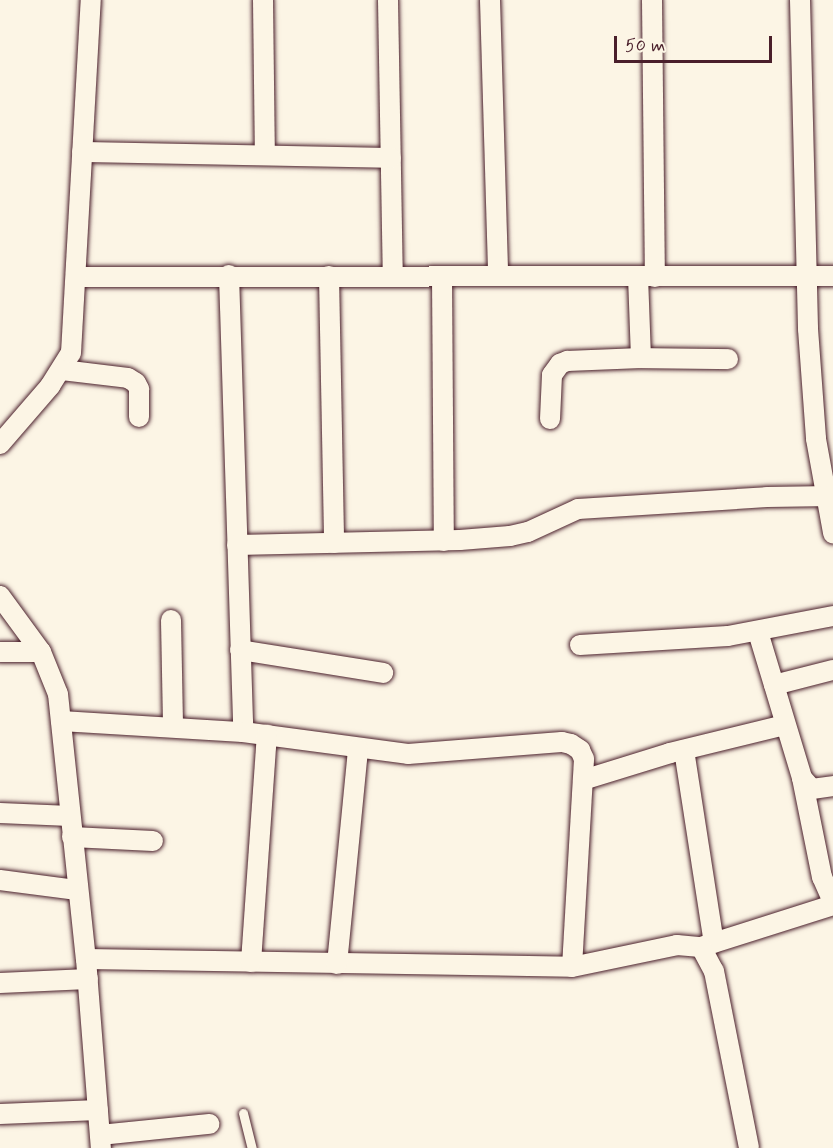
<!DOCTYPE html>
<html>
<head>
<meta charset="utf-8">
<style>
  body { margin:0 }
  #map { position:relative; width:833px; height:1148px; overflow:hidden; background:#fcf5e5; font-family:Mynerve,sans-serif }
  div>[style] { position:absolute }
  .roads { filter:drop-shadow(0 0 2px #4a1f2b) drop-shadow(0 0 2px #4a1f2b) }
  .lane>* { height:9px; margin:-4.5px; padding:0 4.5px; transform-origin:4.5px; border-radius:4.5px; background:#fcf5e5 }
  .street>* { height:20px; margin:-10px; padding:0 10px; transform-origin:10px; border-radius:10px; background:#fcf5e5 }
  span { translate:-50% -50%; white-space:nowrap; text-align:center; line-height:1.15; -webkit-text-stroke:4.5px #fcf5e5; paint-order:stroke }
  .scale { position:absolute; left:614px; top:36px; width:158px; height:27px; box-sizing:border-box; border:3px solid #4a1f2b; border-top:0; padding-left:8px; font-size:18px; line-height:21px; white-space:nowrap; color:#4a1f2b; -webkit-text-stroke:4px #fcf5e5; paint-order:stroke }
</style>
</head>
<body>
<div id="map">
  <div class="roads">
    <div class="lane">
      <div style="left:243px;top:1113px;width:36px;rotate:76deg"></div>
    </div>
    <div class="street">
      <div style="left:263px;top:0;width:155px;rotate:89.3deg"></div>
      <div style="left:388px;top:0;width:276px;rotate:89deg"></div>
      <div style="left:490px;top:0;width:276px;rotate:88.3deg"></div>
      <div style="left:652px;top:0;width:277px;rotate:89.4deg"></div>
      <div style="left:800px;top:0;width:329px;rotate:88.6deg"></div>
      <div style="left:808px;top:329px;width:110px;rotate:85.8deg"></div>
      <div style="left:816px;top:439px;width:96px;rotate:79.7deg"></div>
      <div style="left:82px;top:152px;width:309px;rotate:1.1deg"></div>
      <div style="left:229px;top:275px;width:457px;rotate:88.2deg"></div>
      <div style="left:329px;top:276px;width:267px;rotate:88.9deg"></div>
      <div style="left:442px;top:276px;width:265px;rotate:89.6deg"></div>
      <div style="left:76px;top:277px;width:757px;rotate:-0.08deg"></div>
      <div style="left:641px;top:358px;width:87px;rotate:0.7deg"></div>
      <div style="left:62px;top:370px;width:66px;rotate:6.9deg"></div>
      <div style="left:128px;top:378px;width:9px;rotate:32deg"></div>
      <div style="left:136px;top:383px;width:7px;rotate:63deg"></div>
      <div style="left:139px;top:389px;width:28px;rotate:90deg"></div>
      <div style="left:550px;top:419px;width:44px;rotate:-87.4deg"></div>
      <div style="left:552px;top:375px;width:14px;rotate:-54deg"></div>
      <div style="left:560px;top:364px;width:8px;rotate:-23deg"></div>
      <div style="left:567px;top:361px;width:74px;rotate:-2.3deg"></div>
      <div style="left:641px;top:358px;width:81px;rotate:-92.1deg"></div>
      <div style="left:0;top:444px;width:77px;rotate:-49.2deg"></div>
      <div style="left:50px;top:386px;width:39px;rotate:-58deg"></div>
      <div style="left:71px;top:353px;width:354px;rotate:-86.8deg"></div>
      <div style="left:237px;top:545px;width:223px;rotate:-1.3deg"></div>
      <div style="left:460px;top:540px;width:50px;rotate:-4.6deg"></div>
      <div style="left:510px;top:536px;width:18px;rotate:-13deg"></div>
      <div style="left:528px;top:532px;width:55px;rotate:-24.7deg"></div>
      <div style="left:578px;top:509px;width:189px;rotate:-3.6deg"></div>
      <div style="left:767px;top:497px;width:66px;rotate:-0.9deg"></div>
      <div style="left:0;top:596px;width:69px;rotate:53.8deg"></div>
      <div style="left:41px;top:652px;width:45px;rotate:68deg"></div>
      <div style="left:58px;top:694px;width:266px;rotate:84deg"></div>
      <div style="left:86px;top:959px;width:190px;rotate:85.5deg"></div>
      <div style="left:171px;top:620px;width:107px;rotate:88.9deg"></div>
      <div style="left:758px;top:632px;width:152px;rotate:73.2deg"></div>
      <div style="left:802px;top:778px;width:15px;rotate:48deg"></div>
      <div style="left:812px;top:789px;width:21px;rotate:-8deg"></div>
      <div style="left:580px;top:645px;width:148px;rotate:-3.5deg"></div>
      <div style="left:728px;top:636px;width:107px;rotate:-10.8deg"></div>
      <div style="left:240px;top:650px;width:145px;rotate:9.1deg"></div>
      <div style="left:0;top:652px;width:41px"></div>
      <div style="left:774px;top:685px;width:61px;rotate:-14.3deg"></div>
      <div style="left:61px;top:721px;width:182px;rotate:3.5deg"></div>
      <div style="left:243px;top:732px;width:166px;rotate:7.6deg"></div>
      <div style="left:408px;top:754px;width:154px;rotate:-4.5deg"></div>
      <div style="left:562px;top:742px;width:9px;rotate:13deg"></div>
      <div style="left:571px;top:744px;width:11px;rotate:34deg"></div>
      <div style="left:580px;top:750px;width:10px;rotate:66deg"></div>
      <div style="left:584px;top:759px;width:208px;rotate:93.3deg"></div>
      <div style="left:684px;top:750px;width:195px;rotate:81.2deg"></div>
      <div style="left:802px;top:778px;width:101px;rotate:78.6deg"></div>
      <div style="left:822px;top:877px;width:27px;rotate:66deg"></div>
      <div style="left:583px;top:780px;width:91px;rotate:-17.2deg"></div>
      <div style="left:670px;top:753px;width:118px;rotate:-13.7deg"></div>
      <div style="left:0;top:813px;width:70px;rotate:2.5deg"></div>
      <div style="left:72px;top:837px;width:81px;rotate:2.8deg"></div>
      <div style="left:0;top:880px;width:78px;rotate:7.4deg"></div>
      <div style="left:704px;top:946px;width:135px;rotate:-17.6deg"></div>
      <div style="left:86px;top:959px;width:486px;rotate:0.9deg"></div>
      <div style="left:572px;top:967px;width:107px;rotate:-11.8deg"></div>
      <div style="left:677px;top:945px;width:24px;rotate:5deg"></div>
      <div style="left:701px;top:947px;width:27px;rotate:62deg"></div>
      <div style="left:714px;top:971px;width:180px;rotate:78.8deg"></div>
      <div style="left:251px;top:962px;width:228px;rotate:-86deg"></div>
      <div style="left:337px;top:964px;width:216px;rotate:-84.4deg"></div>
      <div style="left:0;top:983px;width:88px;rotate:-2.6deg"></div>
      <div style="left:0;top:1114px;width:98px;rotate:-2.3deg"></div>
      <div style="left:100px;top:1135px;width:110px;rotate:-5.8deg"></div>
    </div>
  </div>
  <div class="scale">50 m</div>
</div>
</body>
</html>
